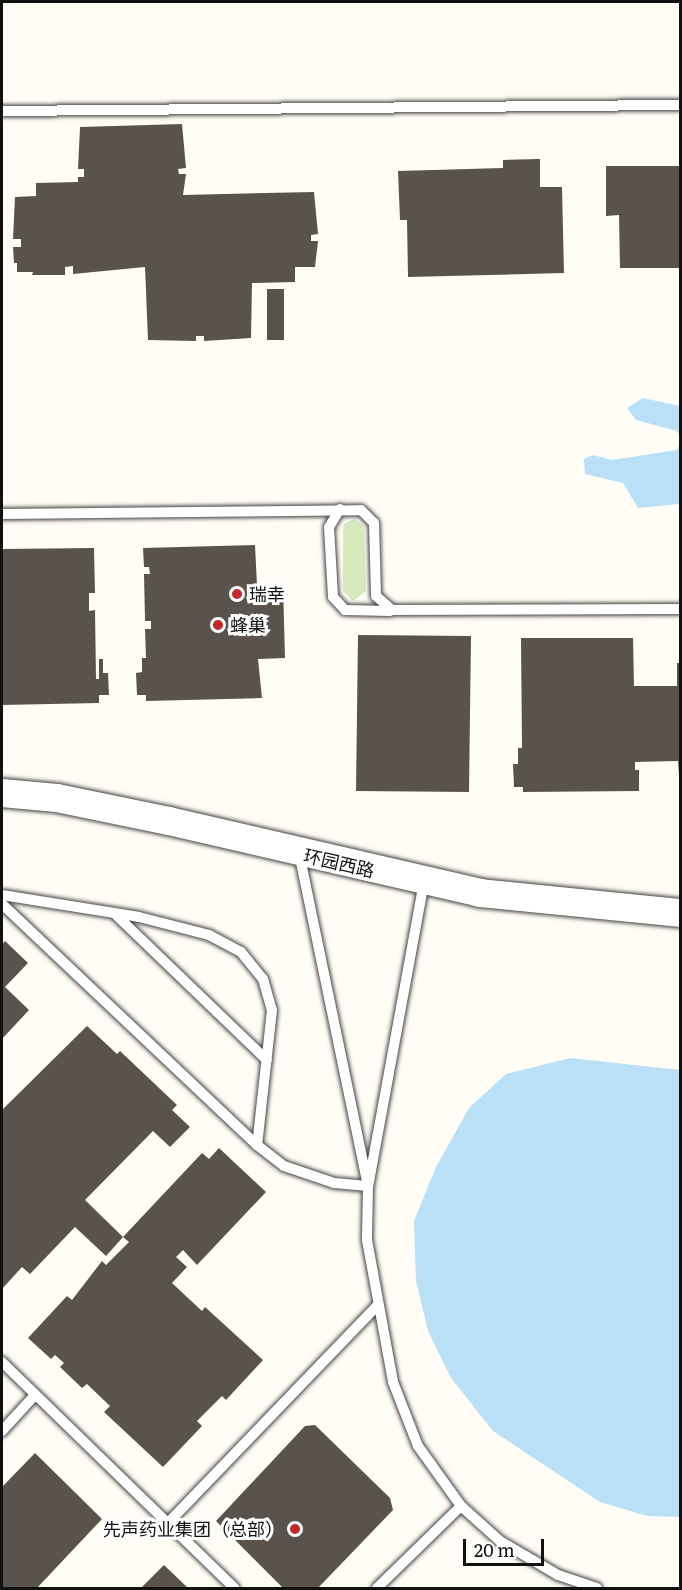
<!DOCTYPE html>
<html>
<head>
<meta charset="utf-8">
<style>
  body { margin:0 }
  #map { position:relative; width:682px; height:1590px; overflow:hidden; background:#fffdf5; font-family:Literata,"Noto Sans SC",serif }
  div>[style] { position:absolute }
  .green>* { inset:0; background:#d5ebbd }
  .water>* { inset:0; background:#b9e0f7 }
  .building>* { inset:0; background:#5a524d }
  .roads { filter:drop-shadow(0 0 2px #444) drop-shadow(0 0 2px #444) }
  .service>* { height:10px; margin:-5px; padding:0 5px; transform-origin:5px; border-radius:5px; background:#fff }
  .tertiary>* { height:28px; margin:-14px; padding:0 14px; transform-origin:14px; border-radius:14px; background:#fff }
  .dots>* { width:16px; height:16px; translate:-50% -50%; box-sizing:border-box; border:3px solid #fff; border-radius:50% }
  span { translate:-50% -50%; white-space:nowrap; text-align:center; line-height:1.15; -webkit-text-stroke:6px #fff; paint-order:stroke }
  .poi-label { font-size:18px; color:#111 }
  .left { translate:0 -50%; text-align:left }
  .right { translate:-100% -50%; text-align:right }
  .street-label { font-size:18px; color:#111 }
  .frame { position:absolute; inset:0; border:3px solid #111; pointer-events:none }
  .scale { position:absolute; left:463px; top:1539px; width:81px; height:27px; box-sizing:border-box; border:3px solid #111; border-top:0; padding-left:8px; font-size:18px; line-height:21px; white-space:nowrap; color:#111; -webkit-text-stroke:4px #fff; paint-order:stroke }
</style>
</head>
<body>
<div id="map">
  <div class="green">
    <div style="clip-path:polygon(354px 519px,363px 525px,364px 531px,366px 591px,353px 601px,343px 591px,343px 530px,344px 524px)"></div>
  </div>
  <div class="water">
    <div style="clip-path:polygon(643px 398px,680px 406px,680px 436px,677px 431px,636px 420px,627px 408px)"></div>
    <div style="clip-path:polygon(680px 443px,680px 504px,638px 508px,623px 483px,585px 474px,584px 459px,593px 455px,612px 460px,677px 450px)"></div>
    <div style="clip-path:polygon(570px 1058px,680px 1070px,680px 1517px,647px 1516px,600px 1502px,493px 1431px,451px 1378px,428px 1331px,416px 1281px,414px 1221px,436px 1167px,469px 1108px,506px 1074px)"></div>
  </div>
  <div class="building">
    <div style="clip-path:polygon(182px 124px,186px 168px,178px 169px,179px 174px,186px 174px,183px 195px,314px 192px,318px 234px,311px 235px,311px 241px,318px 241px,315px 267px,295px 267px,295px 282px,252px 283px,251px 338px,204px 341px,204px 336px,196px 336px,196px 341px,148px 340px,145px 267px,73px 274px,73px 266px,65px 267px,65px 275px,32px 275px,33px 272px,17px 272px,17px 263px,14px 263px,13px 247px,21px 247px,21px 239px,13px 239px,15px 197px,36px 196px,36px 183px,78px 182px,78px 177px,84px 177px,84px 169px,78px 169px,80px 127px)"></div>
    <div style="clip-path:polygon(540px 159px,540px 187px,562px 187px,564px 273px,408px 277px,407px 220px,400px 220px,398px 171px,503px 168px,503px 160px)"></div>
    <div style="clip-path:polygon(606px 166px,680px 166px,680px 268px,620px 268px,619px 215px,606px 216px)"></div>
    <div style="clip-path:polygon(267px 289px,284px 289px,284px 340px,267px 340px)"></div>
    <div style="clip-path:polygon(255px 545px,257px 585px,283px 585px,285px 658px,258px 659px,262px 698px,146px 701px,146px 695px,137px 695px,136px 673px,142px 672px,142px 658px,146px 658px,145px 629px,151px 629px,151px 621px,145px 621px,144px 574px,150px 574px,149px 567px,144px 567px,143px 548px)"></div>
    <div style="clip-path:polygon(94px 548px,95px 593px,89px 593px,89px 611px,95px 610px,96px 679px,99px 679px,99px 659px,103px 659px,103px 673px,108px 673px,109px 695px,99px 695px,99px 703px,2px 705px,2px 549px)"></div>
    <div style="clip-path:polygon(358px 635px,471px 636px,469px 792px,356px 791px)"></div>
    <div style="clip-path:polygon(521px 638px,633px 638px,634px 686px,677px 686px,677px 663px,680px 663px,680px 789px,678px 761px,635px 762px,635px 770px,639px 770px,639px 791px,523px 792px,523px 787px,514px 787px,513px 764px,518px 764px,518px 748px,522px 748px)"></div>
    <div style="clip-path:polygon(5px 941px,28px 963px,5px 987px,29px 1010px,2px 1039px,2px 944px)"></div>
    <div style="clip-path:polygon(87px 1026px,117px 1054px,120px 1051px,177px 1105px,172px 1110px,190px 1127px,170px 1147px,153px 1131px,85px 1200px,123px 1237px,106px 1256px,75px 1227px,30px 1274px,22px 1267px,2px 1289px,2px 1110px)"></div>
    <div style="clip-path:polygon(219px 1148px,266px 1192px,197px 1265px,183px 1250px,176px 1257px,187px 1267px,172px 1283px,202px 1311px,205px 1307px,263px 1360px,226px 1400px,222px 1396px,197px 1421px,202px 1426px,163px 1467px,104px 1412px,110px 1406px,87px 1384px,82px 1388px,60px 1367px,64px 1363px,55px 1355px,51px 1359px,28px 1338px,67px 1296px,72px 1300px,102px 1261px,106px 1265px,129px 1242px,123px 1237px,202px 1153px,209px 1159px)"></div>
    <div style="clip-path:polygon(315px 1425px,390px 1498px,393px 1510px,318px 1588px,283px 1588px,216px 1521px,305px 1426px)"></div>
    <div style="clip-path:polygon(35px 1453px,102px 1519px,37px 1588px,2px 1588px,2px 1487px)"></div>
    <div style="clip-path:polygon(164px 1565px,188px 1588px,141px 1588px)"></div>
  </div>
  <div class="roads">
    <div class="service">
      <div style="left:2px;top:111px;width:678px;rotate:-0.51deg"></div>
      <div style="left:340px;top:509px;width:21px;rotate:121deg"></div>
      <div style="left:329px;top:527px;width:70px;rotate:86.7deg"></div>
      <div style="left:333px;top:597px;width:18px;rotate:47deg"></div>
      <div style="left:345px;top:610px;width:45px;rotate:1.3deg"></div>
      <div style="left:2px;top:514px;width:359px;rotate:-0.6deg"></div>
      <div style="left:361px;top:510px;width:18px;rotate:45deg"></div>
      <div style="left:374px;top:523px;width:73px;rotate:88.4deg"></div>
      <div style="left:376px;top:596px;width:21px;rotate:41deg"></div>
      <div style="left:392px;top:610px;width:288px;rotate:-0.2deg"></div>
      <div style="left:424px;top:882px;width:309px;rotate:100.4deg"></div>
      <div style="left:368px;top:1186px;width:54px;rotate:91.1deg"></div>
      <div style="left:367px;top:1240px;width:144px;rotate:79.6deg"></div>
      <div style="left:393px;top:1382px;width:69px;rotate:68.7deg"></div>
      <div style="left:418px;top:1446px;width:74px;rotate:54.4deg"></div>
      <div style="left:461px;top:1506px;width:52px;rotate:41.9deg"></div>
      <div style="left:500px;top:1541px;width:67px;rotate:30.4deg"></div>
      <div style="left:558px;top:1575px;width:41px;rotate:18.4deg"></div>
      <div style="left:2px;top:895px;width:139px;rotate:9.1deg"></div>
      <div style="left:139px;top:917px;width:72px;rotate:14.4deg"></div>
      <div style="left:209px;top:935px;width:36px;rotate:28deg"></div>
      <div style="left:241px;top:952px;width:35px;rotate:51deg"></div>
      <div style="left:263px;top:979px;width:32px;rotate:74deg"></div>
      <div style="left:272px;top:1010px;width:136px;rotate:96.3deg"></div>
      <div style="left:257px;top:1145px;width:34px;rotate:38deg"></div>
      <div style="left:284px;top:1166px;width:53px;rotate:18.8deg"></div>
      <div style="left:334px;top:1183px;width:34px;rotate:5deg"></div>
      <div style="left:368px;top:1186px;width:340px;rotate:-101.7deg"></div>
      <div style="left:2px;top:904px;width:351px;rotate:43.4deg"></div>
      <div style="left:114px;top:913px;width:212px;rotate:43.9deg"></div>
      <div style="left:2px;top:1362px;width:324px;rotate:44.2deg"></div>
      <div style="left:2px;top:1431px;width:49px;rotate:-47.5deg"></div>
      <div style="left:167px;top:1524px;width:303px;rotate:-46.1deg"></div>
      <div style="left:377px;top:1588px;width:117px;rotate:-44.3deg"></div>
    </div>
    <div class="tertiary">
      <div style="left:2px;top:793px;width:55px;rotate:5.2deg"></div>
      <div style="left:57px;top:798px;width:114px;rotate:11.6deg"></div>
      <div style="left:169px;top:821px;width:319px;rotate:13deg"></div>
      <div style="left:480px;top:893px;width:201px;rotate:5.7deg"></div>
    </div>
  </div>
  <div class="dots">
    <div style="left:237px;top:594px;background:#c4262e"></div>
    <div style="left:218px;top:625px;background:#c4262e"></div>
    <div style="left:295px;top:1529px;background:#c4262e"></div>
  </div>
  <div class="poi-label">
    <span class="left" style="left:249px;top:594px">瑞幸</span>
    <span class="left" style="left:230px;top:625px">蜂巢</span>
    <span class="right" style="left:283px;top:1529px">先声药业集团（总部）</span>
  </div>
  <div class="street-label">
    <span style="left:339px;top:863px;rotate:13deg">环园西路</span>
  </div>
  <div class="frame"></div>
  <div class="scale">20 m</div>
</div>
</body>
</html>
